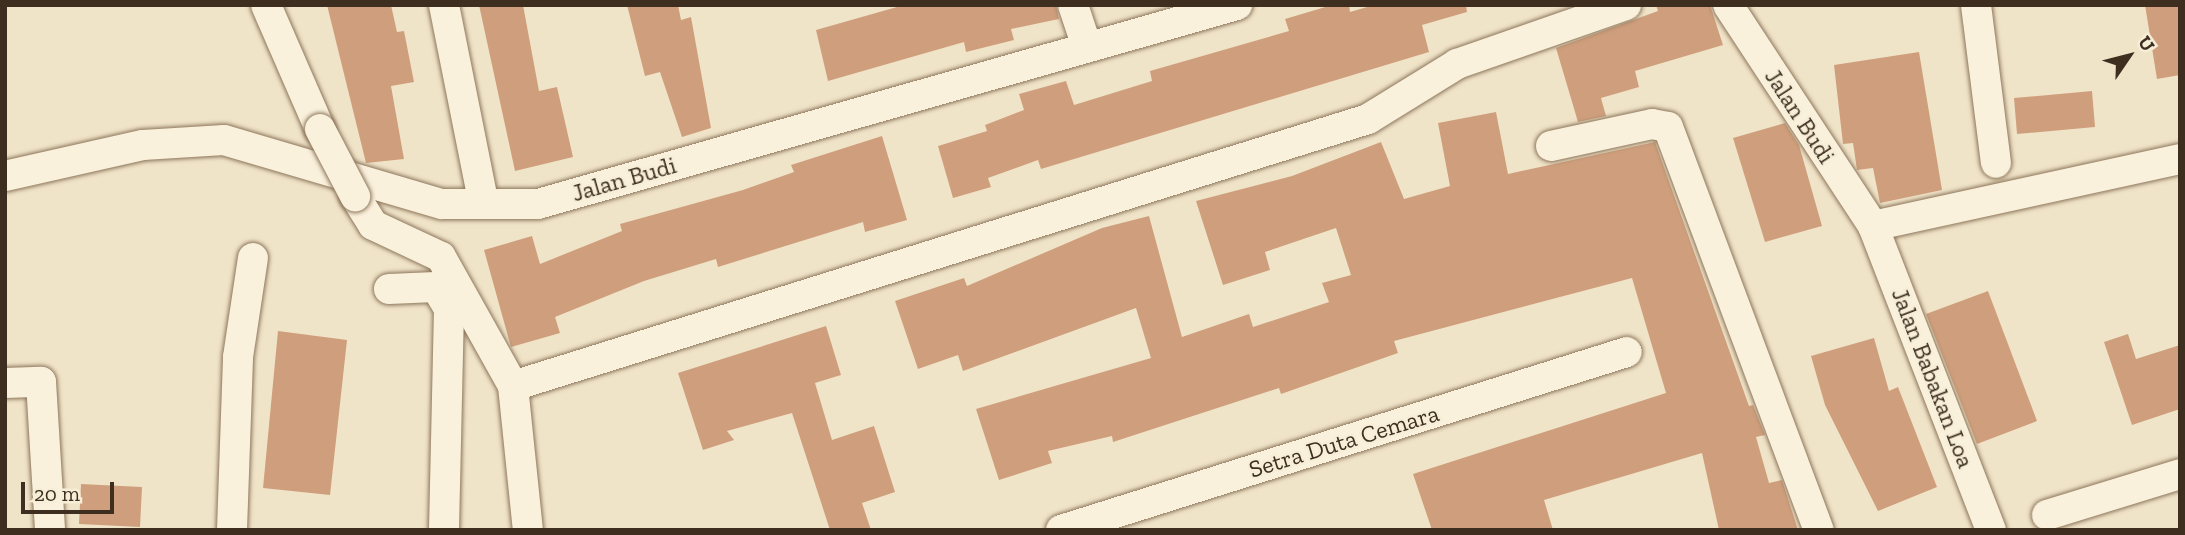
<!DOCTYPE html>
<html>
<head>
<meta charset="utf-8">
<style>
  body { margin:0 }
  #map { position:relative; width:2185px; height:535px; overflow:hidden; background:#f0e4c8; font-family:"Zilla Slab",serif }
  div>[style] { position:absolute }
  .building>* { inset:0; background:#cf9f7d }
  .roads { filter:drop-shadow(0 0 2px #8d765c) drop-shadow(0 0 2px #8d765c) }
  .street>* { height:30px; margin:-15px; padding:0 15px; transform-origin:15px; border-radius:15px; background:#faf1dc }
  .bridges { filter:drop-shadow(0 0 2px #8d765c) drop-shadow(0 0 2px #8d765c) }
  .street-bridge>* { height:30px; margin:-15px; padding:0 15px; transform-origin:15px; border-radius:15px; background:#faf1dc }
  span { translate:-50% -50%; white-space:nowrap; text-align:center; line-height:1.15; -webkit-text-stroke:5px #f7eed8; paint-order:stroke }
  .street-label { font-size:24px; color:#3d2e20 }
  .frame { position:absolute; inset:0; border:7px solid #3d2e20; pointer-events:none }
  .north { position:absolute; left:2094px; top:21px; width:70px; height:70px; -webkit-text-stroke:5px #f7eed8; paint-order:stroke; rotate:55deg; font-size:19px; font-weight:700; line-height:28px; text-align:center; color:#3d2e20 }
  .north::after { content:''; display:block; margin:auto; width:24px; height:32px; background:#3d2e20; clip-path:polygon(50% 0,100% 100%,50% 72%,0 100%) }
  .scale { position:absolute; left:21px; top:482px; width:93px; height:32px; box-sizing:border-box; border:4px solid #3d2e20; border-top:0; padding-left:9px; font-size:21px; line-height:24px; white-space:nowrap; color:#3d2e20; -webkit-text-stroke:5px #f7eed8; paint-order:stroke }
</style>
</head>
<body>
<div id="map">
  <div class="building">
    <div style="clip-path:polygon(327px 5px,391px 5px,397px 32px,404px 31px,414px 82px,391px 86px,404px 159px,366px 163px)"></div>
    <div style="clip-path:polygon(479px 5px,523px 5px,539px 91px,557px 87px,573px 157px,515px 171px)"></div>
    <div style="clip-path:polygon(627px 5px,678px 5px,681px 20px,691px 17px,711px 128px,682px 137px,660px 72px,645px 76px)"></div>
    <div style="clip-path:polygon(904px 5px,1056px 5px,1059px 19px,1011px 29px,1014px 40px,966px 52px,964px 42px,828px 81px,816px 30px)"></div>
    <div style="clip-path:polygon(1332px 5px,1349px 5px,1350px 12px,1374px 5px,1466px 5px,1467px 12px,1422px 25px,1429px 52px,1041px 169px,1038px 160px,988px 178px,991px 187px,953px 198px,938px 146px,987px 131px,985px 125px,1024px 110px,1019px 94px,1066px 81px,1074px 105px,1152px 81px,1150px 71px,1289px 31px,1285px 19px)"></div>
    <div style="clip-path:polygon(1656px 5px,1710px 5px,1723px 45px,1635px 71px,1639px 87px,1601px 98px,1606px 116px,1578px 122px,1556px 48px,1658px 11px)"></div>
    <div style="clip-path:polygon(2145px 5px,2180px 5px,2180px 75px,2157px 79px)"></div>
    <div style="clip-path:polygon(1919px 52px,1942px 190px,1880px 203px,1873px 168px,1857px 170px,1853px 143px,1843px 144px,1834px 65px)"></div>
    <div style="clip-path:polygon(2092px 91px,2095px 127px,2017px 134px,2014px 98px)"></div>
    <div style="clip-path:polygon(1496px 112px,1508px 174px,1655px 142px,1749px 406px,1753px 405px,1765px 435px,1756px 437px,1769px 483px,1782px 480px,1798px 530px,1719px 530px,1702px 453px,1544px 500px,1553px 530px,1432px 530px,1413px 474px,1666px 393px,1632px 278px,1394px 341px,1398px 353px,1281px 394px,1279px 388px,1113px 442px,1112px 436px,1048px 451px,1052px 463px,999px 480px,976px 409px,1151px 358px,1136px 308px,963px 371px,958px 355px,918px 369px,895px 301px,964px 278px,967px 286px,1102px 228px,1149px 216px,1182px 337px,1249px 314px,1253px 327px,1329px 302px,1322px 283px,1351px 275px,1336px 228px,1265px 252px,1270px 270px,1223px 285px,1196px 201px,1292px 176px,1381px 142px,1404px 199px,1450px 186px,1438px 123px)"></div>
    <div style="clip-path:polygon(1785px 123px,1799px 145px,1822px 226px,1765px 242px,1733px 138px)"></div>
    <div style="clip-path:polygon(882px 136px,907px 220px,865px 232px,863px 222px,718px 267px,716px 259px,644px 281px,555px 317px,560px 333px,511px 347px,484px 250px,532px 236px,540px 264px,622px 231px,620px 224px,743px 190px,794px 172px,791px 165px)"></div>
    <div style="clip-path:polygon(1988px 291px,2037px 421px,1977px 444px,1926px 314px)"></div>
    <div style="clip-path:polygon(826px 326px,841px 375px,815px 383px,832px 440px,874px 426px,895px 492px,862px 503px,871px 530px,830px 530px,792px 413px,727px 431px,734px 440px,703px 450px,678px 373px)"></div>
    <div style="clip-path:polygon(278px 331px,347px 340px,330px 495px,263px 488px)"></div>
    <div style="clip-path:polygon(2128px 334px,2136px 359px,2180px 345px,2180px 409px,2132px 425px,2104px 342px)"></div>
    <div style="clip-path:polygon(1874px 338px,1889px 391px,1898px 387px,1937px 487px,1878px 511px,1825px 405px,1811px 356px)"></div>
    <div style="clip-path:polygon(81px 484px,142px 487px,140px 527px,79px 524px)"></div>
  </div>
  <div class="roads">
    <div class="street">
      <div style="left:266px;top:5px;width:135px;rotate:66.5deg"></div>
      <div style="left:444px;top:5px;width:200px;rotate:78.7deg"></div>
      <div style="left:1073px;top:5px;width:41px;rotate:71.6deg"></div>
      <div style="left:1728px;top:5px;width:264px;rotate:56.7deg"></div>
      <div style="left:1873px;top:226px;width:326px;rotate:68.8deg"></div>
      <div style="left:1976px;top:5px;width:159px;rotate:82.8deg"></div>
      <div style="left:1551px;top:146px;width:103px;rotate:-12.3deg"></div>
      <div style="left:1652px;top:124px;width:16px;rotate:11deg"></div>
      <div style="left:1668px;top:127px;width:430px;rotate:69.5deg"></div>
      <div style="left:5px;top:176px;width:141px;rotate:-12.7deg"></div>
      <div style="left:143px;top:145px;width:81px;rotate:-3.5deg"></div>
      <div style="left:224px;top:140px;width:227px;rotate:16.4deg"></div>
      <div style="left:442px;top:204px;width:96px"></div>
      <div style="left:538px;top:204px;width:727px;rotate:-15.89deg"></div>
      <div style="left:355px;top:196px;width:34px;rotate:58deg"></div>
      <div style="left:373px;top:225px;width:75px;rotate:25.2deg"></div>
      <div style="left:441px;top:257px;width:148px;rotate:60.8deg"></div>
      <div style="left:513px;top:386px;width:145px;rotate:84.1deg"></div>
      <div style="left:1873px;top:226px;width:314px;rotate:-12.3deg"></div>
      <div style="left:389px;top:289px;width:47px;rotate:-2.4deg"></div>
      <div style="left:436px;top:287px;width:26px;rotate:59deg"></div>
      <div style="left:449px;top:309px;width:221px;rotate:91.3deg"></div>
      <div style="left:5px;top:383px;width:36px;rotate:-2deg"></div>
      <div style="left:41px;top:382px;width:148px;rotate:86.5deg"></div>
      <div style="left:513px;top:386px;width:896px;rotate:-17.34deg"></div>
      <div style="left:1368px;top:119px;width:105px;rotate:-31.7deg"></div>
      <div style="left:1457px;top:64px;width:179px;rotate:-19.2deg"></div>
      <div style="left:2047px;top:515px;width:139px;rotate:-17.1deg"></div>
      <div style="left:232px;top:530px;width:173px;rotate:-88deg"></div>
      <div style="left:238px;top:357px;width:100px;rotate:-81.4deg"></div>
      <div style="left:1061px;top:530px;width:593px;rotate:-17.46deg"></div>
    </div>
  </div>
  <div class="bridges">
    <div class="street-bridge">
      <div style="left:320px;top:129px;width:76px;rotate:62.4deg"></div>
    </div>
  </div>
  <div class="street-label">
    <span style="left:1800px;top:116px;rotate:57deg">Jalan Budi</span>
    <span style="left:624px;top:179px;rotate:-16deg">Jalan Budi</span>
    <span style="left:1933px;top:378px;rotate:69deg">Jalan Babakan Loa</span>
    <span style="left:1344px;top:441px;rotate:-17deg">Setra Duta Cemara</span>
  </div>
  <div class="frame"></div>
  <div class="north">U</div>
  <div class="scale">20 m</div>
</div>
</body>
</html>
